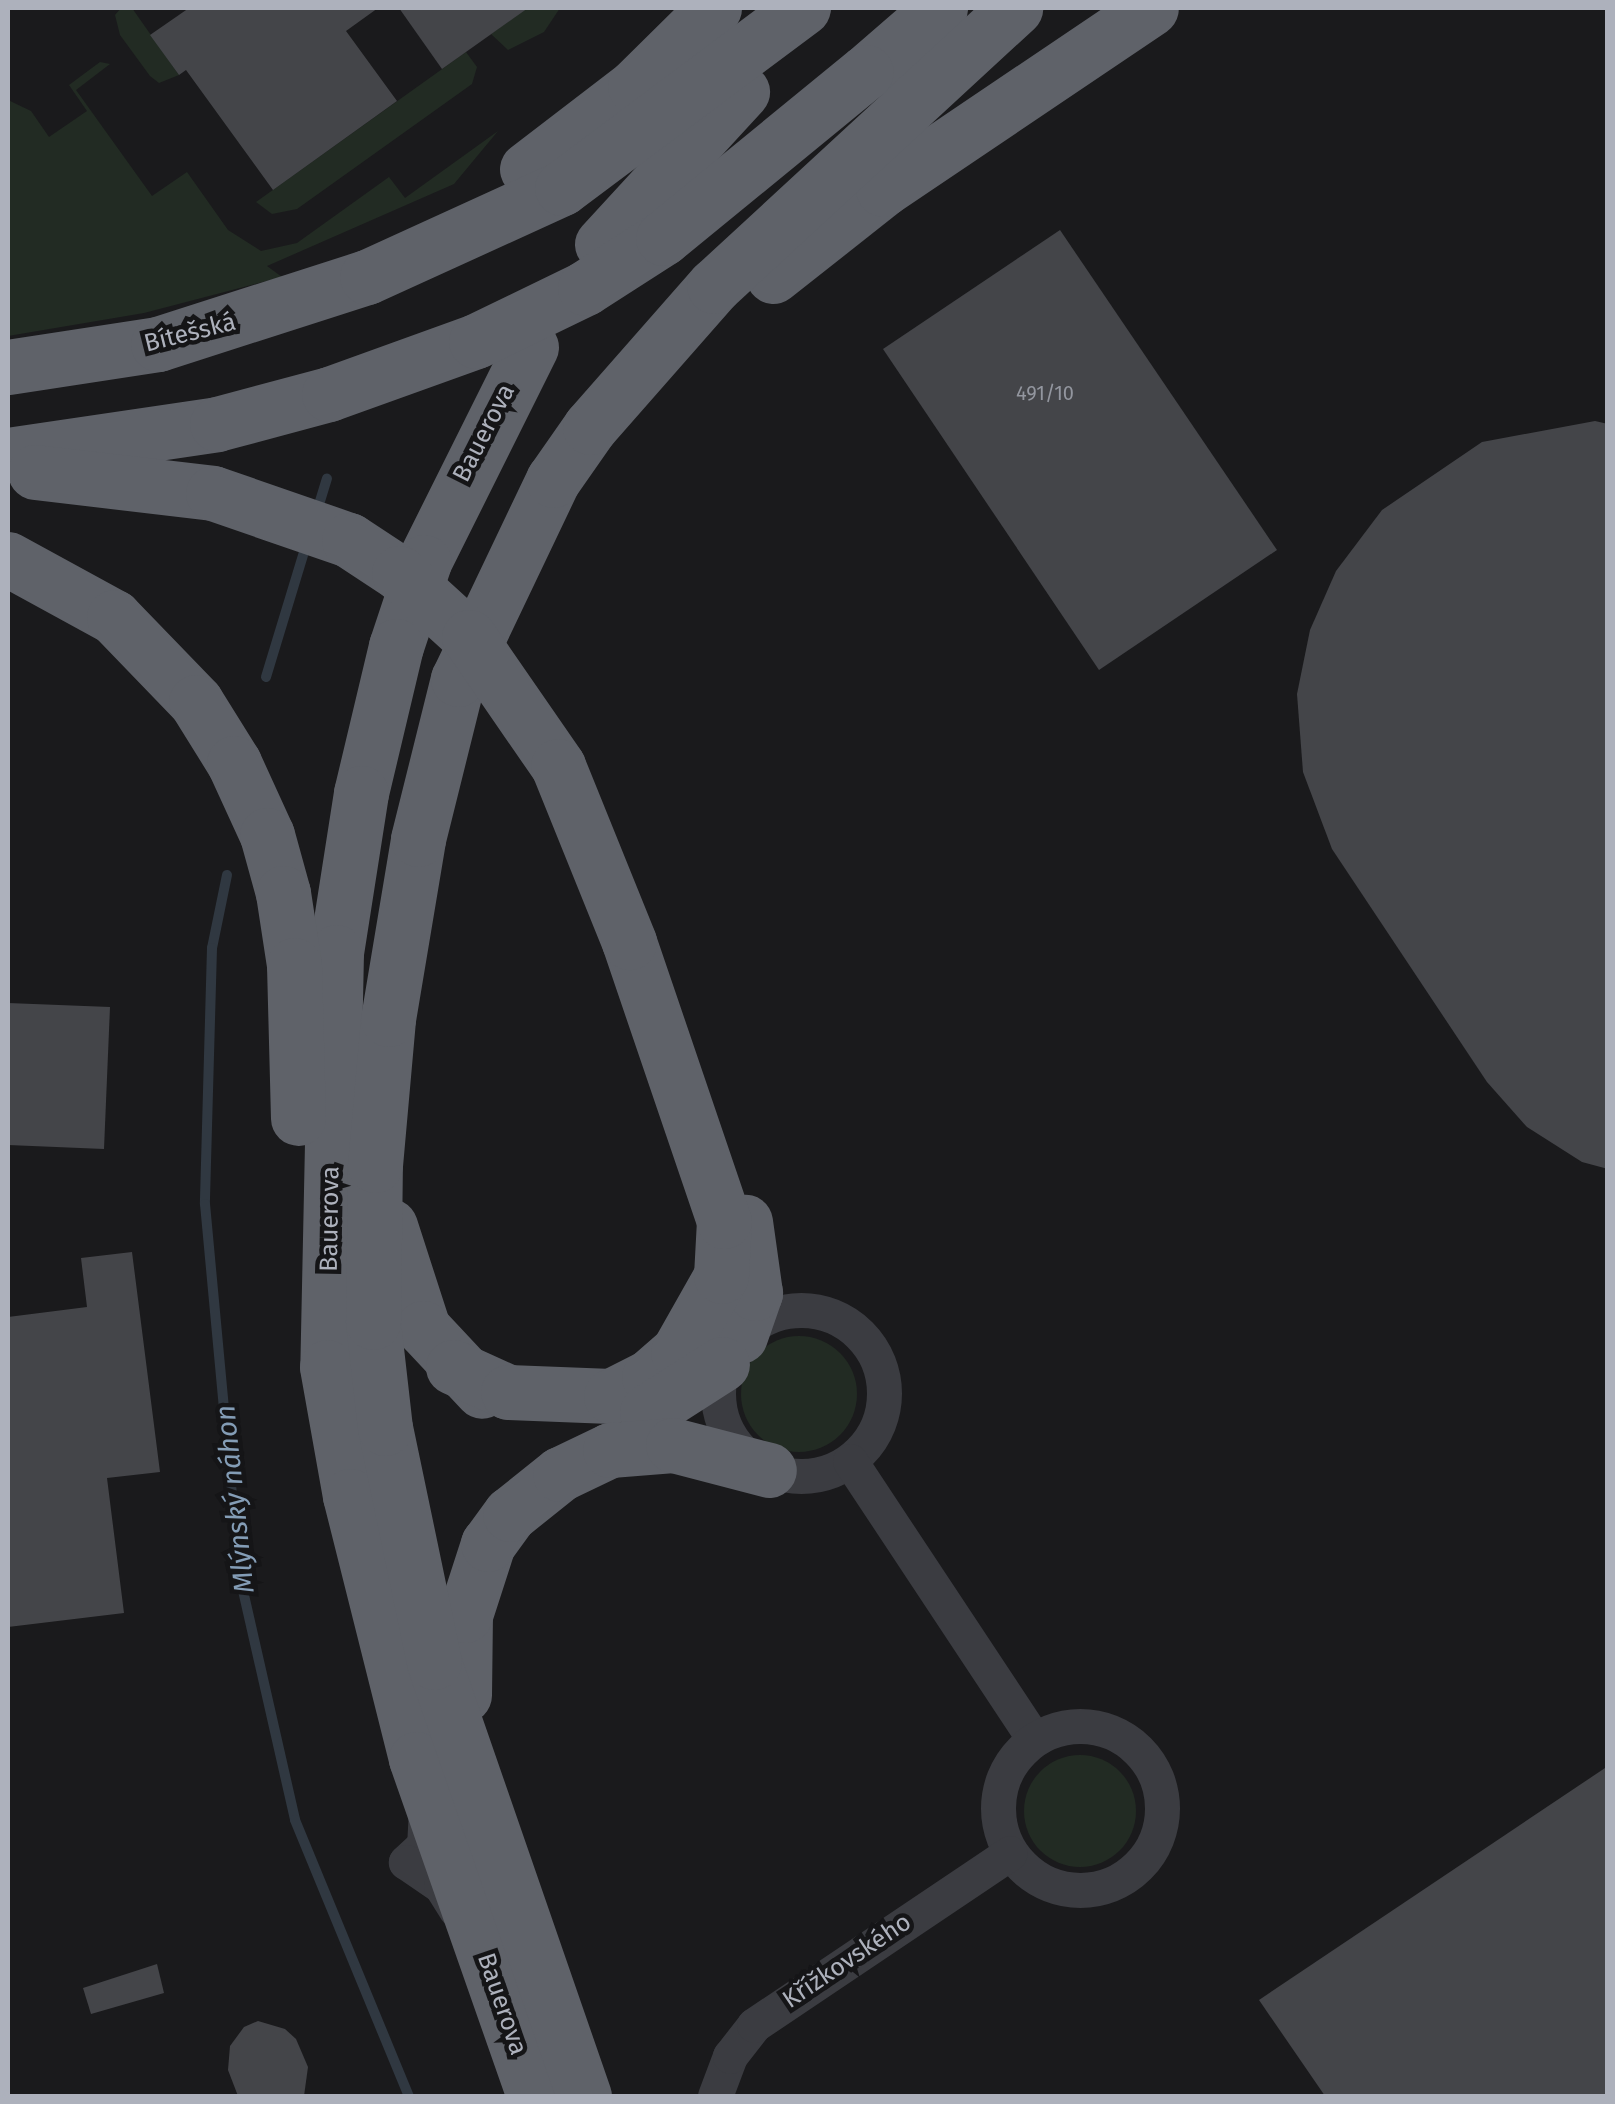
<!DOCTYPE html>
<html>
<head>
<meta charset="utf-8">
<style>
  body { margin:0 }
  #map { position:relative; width:1615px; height:2104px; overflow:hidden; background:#1a1a1c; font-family:"Fira Sans",sans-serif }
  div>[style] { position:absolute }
  .green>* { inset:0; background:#222b23 }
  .round { border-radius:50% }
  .stream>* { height:10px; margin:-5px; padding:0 5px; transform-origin:5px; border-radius:5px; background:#303841 }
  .building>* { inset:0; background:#444549 }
  .minor>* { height:35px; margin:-17.5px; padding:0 17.5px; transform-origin:17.5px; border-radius:17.5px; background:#3b3c41 }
  .minor>.ring { margin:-17.5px; padding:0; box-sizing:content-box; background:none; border:35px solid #3b3c41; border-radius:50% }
  .trunk>* { height:55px; margin:-27.5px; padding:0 27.5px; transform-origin:27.5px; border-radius:27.5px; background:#5f6269 }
  .trunk-bridge>* { height:55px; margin:-27.5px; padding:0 27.5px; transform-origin:27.5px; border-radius:27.5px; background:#5f6269 }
  span { translate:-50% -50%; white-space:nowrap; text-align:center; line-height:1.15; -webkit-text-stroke:9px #151517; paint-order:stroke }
  .number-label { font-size:20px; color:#93969f }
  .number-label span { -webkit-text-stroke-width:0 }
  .street-label { font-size:25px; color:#adb1bc }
  .water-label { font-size:28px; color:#849db6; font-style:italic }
  .frame { position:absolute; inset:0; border:10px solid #adb1bc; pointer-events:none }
</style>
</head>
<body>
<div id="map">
  <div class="green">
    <div style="clip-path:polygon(121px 8px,132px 8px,179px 75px,159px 83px,150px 76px,120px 35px,115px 15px)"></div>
    <div style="clip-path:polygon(508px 8px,560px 8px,544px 32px,508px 50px,491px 34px,515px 17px)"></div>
    <div style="clip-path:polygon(466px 52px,477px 67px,472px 84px,297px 209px,272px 214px,256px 202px)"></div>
    <div style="clip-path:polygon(100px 62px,110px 64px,76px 90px,152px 196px,187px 172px,228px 230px,261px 251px,297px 243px,389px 177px,405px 198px,498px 131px,454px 184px,267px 266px,282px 277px,144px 313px,8px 336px,8px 100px,31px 111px,49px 137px,87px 111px,69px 85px)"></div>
    <div class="round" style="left:741px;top:1336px;width:116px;height:116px"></div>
    <div class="round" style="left:1024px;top:1755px;width:112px;height:112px"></div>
  </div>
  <div class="stream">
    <div style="left:317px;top:511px;width:34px;rotate:-73deg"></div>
    <div style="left:266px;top:677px;width:141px;rotate:-73.1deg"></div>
    <div style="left:227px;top:875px;width:75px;rotate:101.6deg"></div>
    <div style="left:212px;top:948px;width:256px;rotate:91.6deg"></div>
    <div style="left:205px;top:1204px;width:371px;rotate:84.7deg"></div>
    <div style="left:239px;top:1573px;width:253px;rotate:77.2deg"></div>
    <div style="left:295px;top:1820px;width:299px;rotate:67.6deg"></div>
  </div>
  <div class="building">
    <div style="clip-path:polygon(189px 8px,378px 8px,346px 31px,397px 101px,273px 190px,186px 70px,179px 75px,150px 35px)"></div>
    <div style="clip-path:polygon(399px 8px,528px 8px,442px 69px)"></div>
    <div style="clip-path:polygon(1060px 230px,1277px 550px,1099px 670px,883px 349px)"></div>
    <div style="clip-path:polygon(1595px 421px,1608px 424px,1608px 1169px,1582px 1162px,1527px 1127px,1487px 1082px,1332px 849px,1303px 772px,1297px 694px,1310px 630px,1336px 571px,1382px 510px,1482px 442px)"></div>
    <div style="clip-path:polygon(8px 1003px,110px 1007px,104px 1149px,8px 1145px)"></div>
    <div style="clip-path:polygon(132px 1252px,160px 1472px,107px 1478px,124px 1613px,8px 1627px,8px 1317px,87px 1307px,81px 1258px)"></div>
    <div style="clip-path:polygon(1608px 1766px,1608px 2096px,1325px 2096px,1259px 2000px)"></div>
    <div style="clip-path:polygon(157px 1964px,164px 1993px,91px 2014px,83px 1988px)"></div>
    <div style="clip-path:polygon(258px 2021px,285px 2029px,296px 2039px,308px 2067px,304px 2096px,238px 2096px,228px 2070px,230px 2046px,244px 2027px)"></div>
  </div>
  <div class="minor">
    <div class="ring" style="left:718px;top:1310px;width:131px;height:131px"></div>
    <div style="left:850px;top:1461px;width:333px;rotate:56.5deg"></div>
    <div class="ring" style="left:998px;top:1726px;width:129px;height:129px"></div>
    <div style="left:426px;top:1809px;width:36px;rotate:93deg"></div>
    <div style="left:424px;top:1845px;width:25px;rotate:137deg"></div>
    <div style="left:406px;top:1862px;width:42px;rotate:34.4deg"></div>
    <div style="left:441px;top:1886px;width:28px;rotate:58deg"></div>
    <div style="left:715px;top:2096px;width:43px;rotate:-69.4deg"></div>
    <div style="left:730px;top:2056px;width:39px;rotate:-52deg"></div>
    <div style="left:754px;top:2025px;width:308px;rotate:-33.9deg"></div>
  </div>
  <div class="trunk">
    <div style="left:866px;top:72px;width:98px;rotate:-40.9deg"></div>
    <div style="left:527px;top:169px;width:136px;rotate:-37.5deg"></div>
    <div style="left:635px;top:86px;width:111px;rotate:-44.6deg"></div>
    <div style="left:602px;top:244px;width:207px;rotate:-47.4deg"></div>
    <div style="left:773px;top:276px;width:140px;rotate:-38.3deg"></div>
    <div style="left:883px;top:189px;width:323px;rotate:-34deg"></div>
    <div style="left:531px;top:347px;width:240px;rotate:116.5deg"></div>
    <div style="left:424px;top:562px;width:89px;rotate:108.4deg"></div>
    <div style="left:396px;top:646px;width:151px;rotate:103.4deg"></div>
    <div style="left:361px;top:793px;width:161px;rotate:98.9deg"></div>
    <div style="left:336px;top:952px;width:415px;rotate:91.2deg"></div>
    <div style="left:327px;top:1367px;width:131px;rotate:79.9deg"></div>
    <div style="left:350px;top:1496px;width:271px;rotate:75.9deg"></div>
    <div style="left:416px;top:1759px;width:357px;rotate:70.7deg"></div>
    <div style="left:8px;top:367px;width:152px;rotate:-8.7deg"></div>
    <div style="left:158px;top:344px;width:219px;rotate:-17.8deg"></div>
    <div style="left:367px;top:277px;width:214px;rotate:-24.5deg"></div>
    <div style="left:562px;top:188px;width:301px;rotate:-36.8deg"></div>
    <div style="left:8px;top:455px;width:211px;rotate:-8.4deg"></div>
    <div style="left:35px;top:472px;width:179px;rotate:6.7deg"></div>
    <div style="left:8px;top:559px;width:121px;rotate:28.7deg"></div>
    <div style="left:114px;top:617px;width:118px;rotate:46deg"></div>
    <div style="left:196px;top:702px;width:72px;rotate:58.1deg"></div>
    <div style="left:234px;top:763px;width:79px;rotate:65.4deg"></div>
    <div style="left:267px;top:835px;width:60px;rotate:74.6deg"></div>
    <div style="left:283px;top:893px;width:73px;rotate:81.3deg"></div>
    <div style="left:294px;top:965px;width:153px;rotate:88.5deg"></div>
    <div style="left:390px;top:1226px;width:107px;rotate:72.1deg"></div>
    <div style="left:423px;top:1328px;width:86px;rotate:46.9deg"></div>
    <div style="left:740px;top:1336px;width:46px;rotate:-70.8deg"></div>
    <div style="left:755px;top:1293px;width:72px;rotate:-98deg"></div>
    <div style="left:453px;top:1367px;width:60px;rotate:24.4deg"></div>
    <div style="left:508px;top:1392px;width:103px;rotate:2.2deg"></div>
    <div style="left:611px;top:1396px;width:42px;rotate:-26.6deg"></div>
    <div style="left:649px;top:1377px;width:38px;rotate:-41deg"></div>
    <div style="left:678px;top:1352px;width:87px;rotate:-60.5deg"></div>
    <div style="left:721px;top:1276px;width:55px;rotate:-86.9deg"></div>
    <div style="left:724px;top:1221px;width:295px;rotate:-108.8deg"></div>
    <div style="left:647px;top:1412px;width:89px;rotate:-32.6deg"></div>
    <div style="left:464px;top:1695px;width:80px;rotate:-89.3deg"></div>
    <div style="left:465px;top:1615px;width:75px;rotate:-72.1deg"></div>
    <div style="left:488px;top:1544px;width:37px;rotate:-54deg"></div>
    <div style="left:510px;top:1514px;width:64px;rotate:-38.7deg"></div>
    <div style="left:560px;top:1474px;width:55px;rotate:-25.6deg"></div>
    <div style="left:610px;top:1450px;width:63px;rotate:-4.5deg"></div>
    <div style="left:673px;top:1445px;width:99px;rotate:14.6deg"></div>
    <div style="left:584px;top:2096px;width:459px;rotate:-109.1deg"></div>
    <div style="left:434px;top:1662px;width:239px;rotate:-101.8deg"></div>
    <div style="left:385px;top:1428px;width:107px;rotate:-96.5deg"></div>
    <div style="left:373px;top:1322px;width:157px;rotate:-89.3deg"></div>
    <div style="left:375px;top:1165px;width:147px;rotate:-84.9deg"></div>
    <div style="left:388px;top:1019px;width:182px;rotate:-80.5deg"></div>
    <div style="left:418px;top:839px;width:165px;rotate:-76deg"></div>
    <div style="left:458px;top:679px;width:221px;rotate:-64.5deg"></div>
    <div style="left:553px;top:480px;width:65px;rotate:-55.1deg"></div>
    <div style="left:590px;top:427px;width:188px;rotate:-48.7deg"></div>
    <div style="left:714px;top:286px;width:410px;rotate:-42.7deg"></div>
  </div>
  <div class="trunk-bridge">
    <div style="left:217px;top:424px;width:116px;rotate:-15deg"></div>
    <div style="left:329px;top:394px;width:156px;rotate:-19.8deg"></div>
    <div style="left:476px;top:341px;width:121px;rotate:-25.9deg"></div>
    <div style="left:585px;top:288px;width:93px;rotate:-32.7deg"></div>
    <div style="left:663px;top:238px;width:262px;rotate:-39.3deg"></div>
    <div style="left:213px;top:493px;width:144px;rotate:19.1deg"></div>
    <div style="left:349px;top:540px;width:60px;rotate:33.4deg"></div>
    <div style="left:399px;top:573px;width:95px;rotate:42.4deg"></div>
    <div style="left:469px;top:637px;width:157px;rotate:55.4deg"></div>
    <div style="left:558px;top:766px;width:190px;rotate:68deg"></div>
  </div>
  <div class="number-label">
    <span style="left:1045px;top:393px">491/10</span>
  </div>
  <div class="street-label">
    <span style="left:190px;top:333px;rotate:-14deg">Bítešská</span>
    <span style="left:484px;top:433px;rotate:-63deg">Bauerova</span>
    <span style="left:330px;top:1219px;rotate:-89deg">Bauerova</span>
    <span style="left:847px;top:1961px;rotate:-34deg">Křížkovského</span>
    <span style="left:502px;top:2004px;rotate:71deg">Bauerova</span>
  </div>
  <div class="water-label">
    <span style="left:235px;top:1499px;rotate:-96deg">Mlýnský náhon</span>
  </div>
  <div class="frame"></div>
</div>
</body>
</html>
